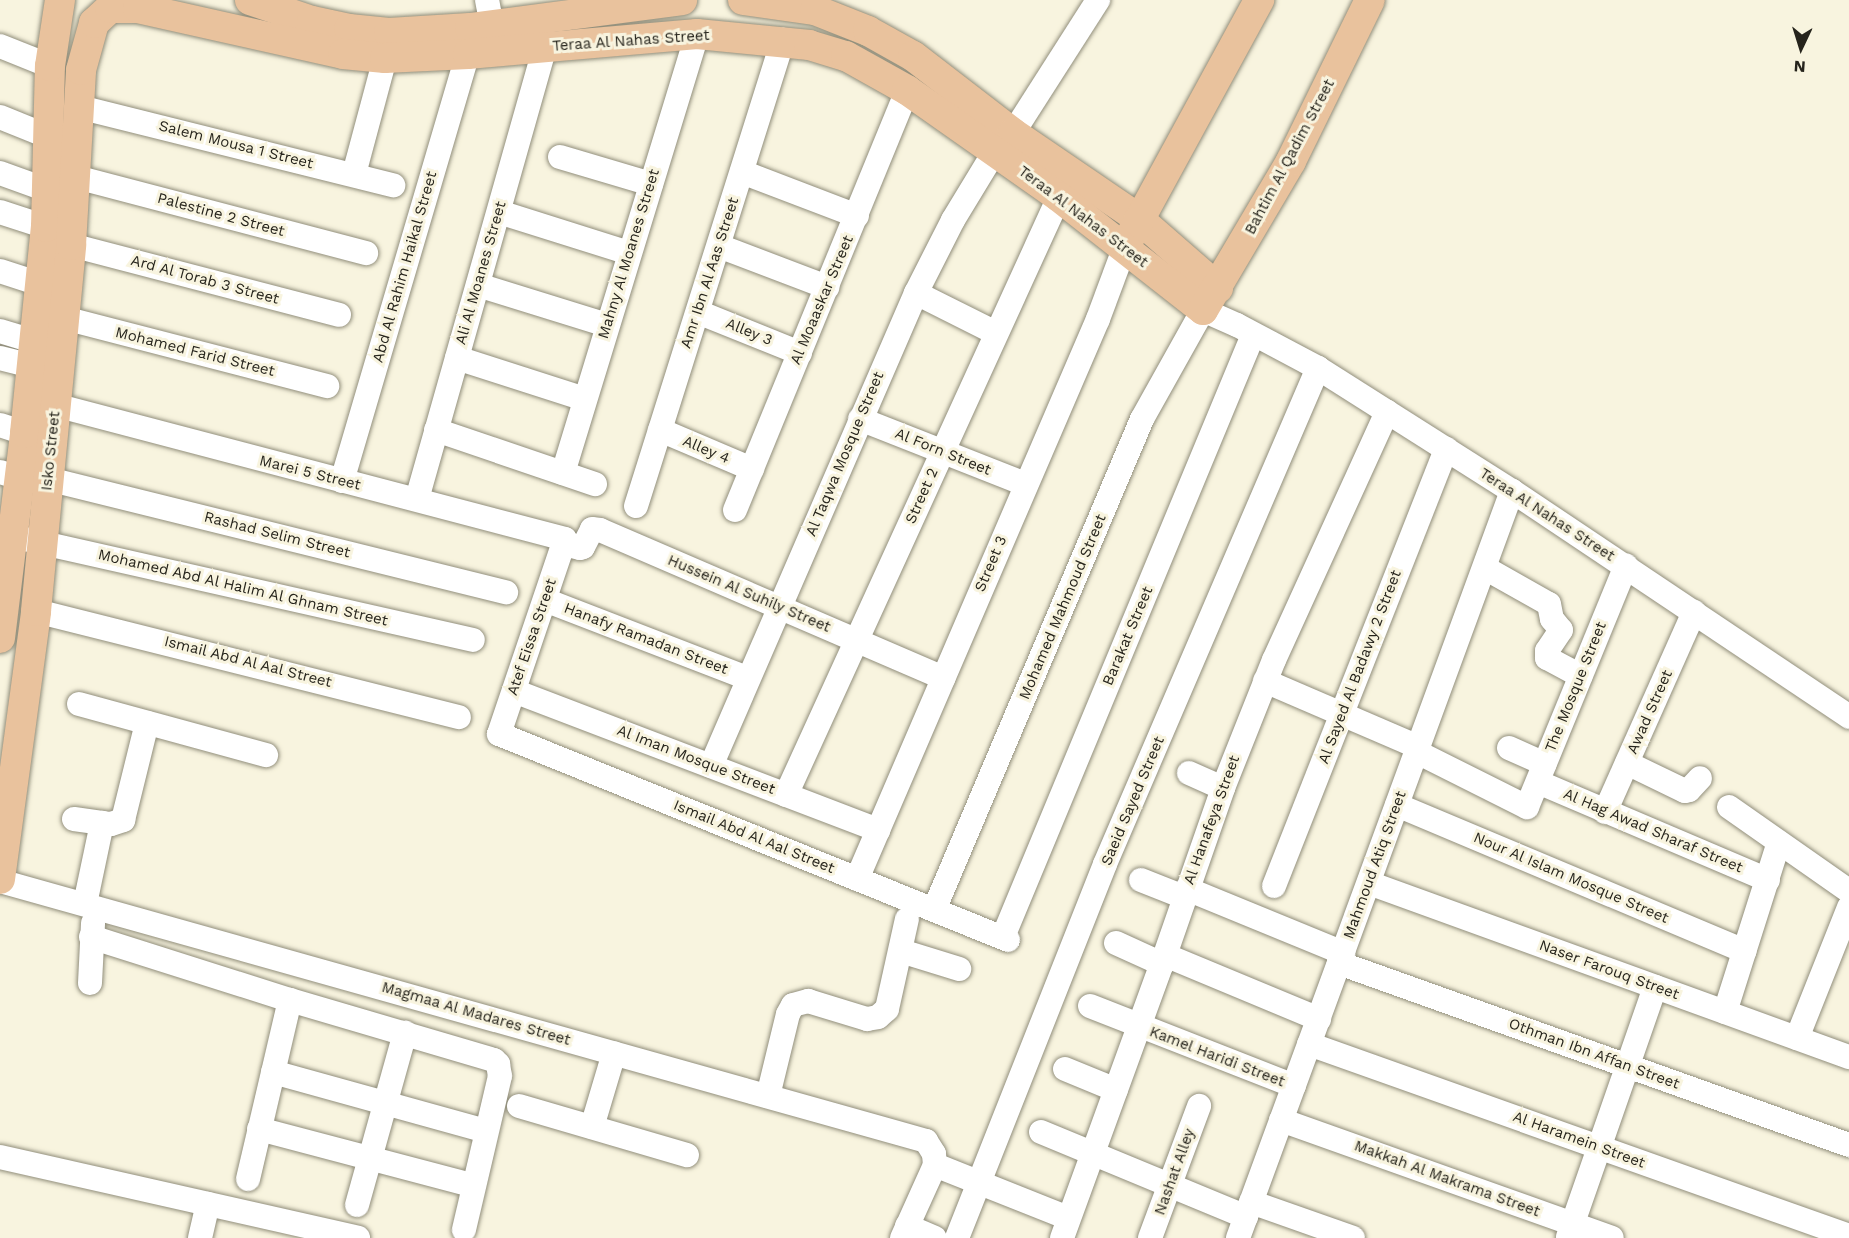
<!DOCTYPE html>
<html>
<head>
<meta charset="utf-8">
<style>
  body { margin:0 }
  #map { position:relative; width:1849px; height:1238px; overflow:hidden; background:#f8f4df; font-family:"Work Sans",sans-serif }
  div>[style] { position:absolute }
  .roads { filter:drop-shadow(0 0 2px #918e7b) drop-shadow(0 0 2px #918e7b) }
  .minor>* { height:24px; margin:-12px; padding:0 12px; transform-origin:12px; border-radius:12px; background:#fff }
  .major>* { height:30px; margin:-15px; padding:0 15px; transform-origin:15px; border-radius:15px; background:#e9c29d }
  span { translate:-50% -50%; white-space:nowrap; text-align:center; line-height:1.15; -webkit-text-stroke:6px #f8f4df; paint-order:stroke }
  .street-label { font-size:15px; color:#26241c }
  .north { position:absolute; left:1771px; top:18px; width:60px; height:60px; -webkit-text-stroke:4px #f8f4df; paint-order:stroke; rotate:184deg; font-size:16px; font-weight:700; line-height:24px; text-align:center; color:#26241c }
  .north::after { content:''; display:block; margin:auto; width:21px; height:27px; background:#26241c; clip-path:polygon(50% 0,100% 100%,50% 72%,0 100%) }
</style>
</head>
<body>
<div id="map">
  <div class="roads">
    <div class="minor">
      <div style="left:487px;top:0;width:25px;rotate:79deg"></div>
      <div style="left:0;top:46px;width:54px;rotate:21.8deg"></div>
      <div style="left:79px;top:107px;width:324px;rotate:14deg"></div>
      <div style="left:0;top:117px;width:51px;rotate:22deg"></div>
      <div style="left:1013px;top:133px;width:158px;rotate:-57.4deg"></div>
      <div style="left:560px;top:157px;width:95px;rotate:16.5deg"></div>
      <div style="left:742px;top:172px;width:123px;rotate:20.9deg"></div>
      <div style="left:0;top:173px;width:50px;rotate:19.9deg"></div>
      <div style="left:354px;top:174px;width:120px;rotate:-75deg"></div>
      <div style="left:76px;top:177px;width:300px;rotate:14.7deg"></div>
      <div style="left:0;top:212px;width:48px;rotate:18.1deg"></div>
      <div style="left:499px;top:212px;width:136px;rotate:17.5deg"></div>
      <div style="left:71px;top:245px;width:277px;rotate:14.6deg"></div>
      <div style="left:719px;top:246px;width:116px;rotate:20.8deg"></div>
      <div style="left:0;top:271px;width:42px;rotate:18deg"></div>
      <div style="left:478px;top:285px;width:135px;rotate:17.2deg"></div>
      <div style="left:916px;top:293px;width:89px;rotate:26.6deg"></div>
      <div style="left:698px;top:312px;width:110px;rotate:21.9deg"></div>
      <div style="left:64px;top:318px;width:272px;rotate:14.5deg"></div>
      <div style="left:0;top:331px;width:37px;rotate:17deg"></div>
      <div style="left:0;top:358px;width:33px;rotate:14deg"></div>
      <div style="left:457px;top:358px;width:134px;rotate:17.8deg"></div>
      <div style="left:55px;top:405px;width:527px;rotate:14.72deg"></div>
      <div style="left:565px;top:539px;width:206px;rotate:108.7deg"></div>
      <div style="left:499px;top:734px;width:549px;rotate:22.03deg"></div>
      <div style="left:860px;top:419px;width:177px;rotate:21.5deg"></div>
      <div style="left:0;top:425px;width:26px;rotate:18deg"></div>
      <div style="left:436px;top:430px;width:168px;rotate:18.8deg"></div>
      <div style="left:660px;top:430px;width:100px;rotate:23deg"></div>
      <div style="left:0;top:472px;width:21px;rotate:17deg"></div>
      <div style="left:563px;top:473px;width:459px;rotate:-73deg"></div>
      <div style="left:48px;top:479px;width:472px;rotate:13.9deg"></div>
      <div style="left:342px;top:481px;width:445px;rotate:-73.6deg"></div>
      <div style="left:417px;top:499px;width:471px;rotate:-74.2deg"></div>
      <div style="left:636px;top:506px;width:489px;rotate:-72.5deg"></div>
      <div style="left:735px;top:510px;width:454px;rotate:-67.7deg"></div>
      <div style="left:25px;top:539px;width:459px;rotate:12.7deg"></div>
      <div style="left:563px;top:544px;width:17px;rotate:13deg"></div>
      <div style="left:580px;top:548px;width:3px;rotate:-18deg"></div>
      <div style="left:583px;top:547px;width:20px;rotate:-63deg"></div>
      <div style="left:592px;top:529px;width:8px;rotate:7deg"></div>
      <div style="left:600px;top:530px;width:374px;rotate:23.3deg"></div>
      <div style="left:1485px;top:568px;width:73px;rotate:29.4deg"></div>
      <div style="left:1549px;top:604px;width:15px;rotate:79deg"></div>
      <div style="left:1552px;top:619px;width:14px;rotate:51deg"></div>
      <div style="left:1561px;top:630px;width:25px;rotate:124deg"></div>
      <div style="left:1547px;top:651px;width:7px;rotate:90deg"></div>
      <div style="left:1547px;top:658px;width:38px;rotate:28deg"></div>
      <div style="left:545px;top:600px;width:217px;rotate:21.1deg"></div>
      <div style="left:36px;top:611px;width:436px;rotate:14.1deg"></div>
      <div style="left:1265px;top:681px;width:167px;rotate:23.3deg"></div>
      <div style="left:514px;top:691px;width:390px;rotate:20.9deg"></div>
      <div style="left:79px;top:704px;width:194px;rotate:15.3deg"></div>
      <div style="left:1509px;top:748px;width:39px;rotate:24deg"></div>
      <div style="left:1417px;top:752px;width:123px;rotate:26.6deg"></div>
      <div style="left:1527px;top:807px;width:261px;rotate:-67.7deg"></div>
      <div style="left:1627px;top:763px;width:64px;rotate:25.8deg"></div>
      <div style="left:1685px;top:791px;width:4px;rotate:-14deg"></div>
      <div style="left:1689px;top:790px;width:16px;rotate:-47deg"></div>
      <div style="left:711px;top:766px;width:516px;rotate:-66.57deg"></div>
      <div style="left:916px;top:293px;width:82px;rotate:-63.1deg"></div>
      <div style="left:953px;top:220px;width:81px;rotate:-58.7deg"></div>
      <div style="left:1189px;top:773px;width:37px;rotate:24deg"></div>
      <div style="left:1538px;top:782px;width:250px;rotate:23.1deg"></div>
      <div style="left:786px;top:795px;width:657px;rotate:-65.46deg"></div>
      <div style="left:1397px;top:805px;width:377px;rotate:22.8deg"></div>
      <div style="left:1729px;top:807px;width:146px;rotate:35deg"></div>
      <div style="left:1605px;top:812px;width:219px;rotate:-66deg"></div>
      <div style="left:74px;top:819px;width:37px;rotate:8deg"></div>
      <div style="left:111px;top:824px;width:13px;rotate:-18deg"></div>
      <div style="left:123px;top:820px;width:100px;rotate:-76.1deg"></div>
      <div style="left:857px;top:879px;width:610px;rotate:-66.72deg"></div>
      <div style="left:1098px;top:319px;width:75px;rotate:-69.6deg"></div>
      <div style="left:1141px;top:880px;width:46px;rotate:21.6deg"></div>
      <div style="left:0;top:881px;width:962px;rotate:15.68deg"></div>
      <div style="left:926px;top:1141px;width:15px;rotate:58deg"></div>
      <div style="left:934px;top:1154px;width:11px;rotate:85deg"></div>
      <div style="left:935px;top:1165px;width:80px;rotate:114.3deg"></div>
      <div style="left:1369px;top:883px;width:511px;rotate:19.93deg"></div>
      <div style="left:1274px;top:886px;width:470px;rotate:-68.5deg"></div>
      <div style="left:1187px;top:889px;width:169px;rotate:22.3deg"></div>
      <div style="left:85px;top:904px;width:83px;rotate:-78.1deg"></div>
      <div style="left:934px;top:910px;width:533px;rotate:-67.04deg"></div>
      <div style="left:1142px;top:419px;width:125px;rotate:-60.8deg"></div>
      <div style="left:1203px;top:310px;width:37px;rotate:24deg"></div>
      <div style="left:1237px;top:325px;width:92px;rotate:28deg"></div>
      <div style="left:1318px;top:368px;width:230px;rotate:32.4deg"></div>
      <div style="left:1512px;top:491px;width:406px;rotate:33.8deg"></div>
      <div style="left:91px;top:937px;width:209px;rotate:17.6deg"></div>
      <div style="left:290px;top:1000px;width:213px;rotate:16.4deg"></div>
      <div style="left:494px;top:1060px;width:6px;rotate:45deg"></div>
      <div style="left:498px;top:1064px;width:12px;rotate:81deg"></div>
      <div style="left:500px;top:1076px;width:158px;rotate:103.2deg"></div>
      <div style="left:1003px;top:937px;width:652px;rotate:-67.45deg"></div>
      <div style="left:1116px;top:943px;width:51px;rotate:24.5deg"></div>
      <div style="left:901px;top:951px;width:61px;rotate:17.2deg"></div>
      <div style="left:1165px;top:955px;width:167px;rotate:22.6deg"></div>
      <div style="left:1339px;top:963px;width:542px;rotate:19.64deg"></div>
      <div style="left:90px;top:983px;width:60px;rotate:-87.1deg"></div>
      <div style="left:1090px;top:1006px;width:219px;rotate:21.4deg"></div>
      <div style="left:1725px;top:1012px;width:178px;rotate:-72.4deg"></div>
      <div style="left:1797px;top:1038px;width:141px;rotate:-68.3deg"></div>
      <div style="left:1309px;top:1044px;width:573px;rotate:19.57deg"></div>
      <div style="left:1065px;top:1069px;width:55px;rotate:22.4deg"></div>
      <div style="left:273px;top:1072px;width:221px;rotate:15.5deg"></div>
      <div style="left:768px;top:1096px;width:84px;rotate:-76.3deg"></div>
      <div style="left:788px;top:1014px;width:10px;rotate:-61deg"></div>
      <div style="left:793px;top:1005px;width:16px;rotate:-15deg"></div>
      <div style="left:808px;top:1001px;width:62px;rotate:17deg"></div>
      <div style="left:867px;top:1019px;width:11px;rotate:-10deg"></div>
      <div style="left:878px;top:1017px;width:12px;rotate:-42deg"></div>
      <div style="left:887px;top:1009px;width:92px;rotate:-77.5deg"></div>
      <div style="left:519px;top:1106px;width:175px;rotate:16.3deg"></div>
      <div style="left:1281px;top:1120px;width:351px;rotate:19.6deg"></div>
      <div style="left:592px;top:1127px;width:77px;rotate:-73.4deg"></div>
      <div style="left:259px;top:1129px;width:222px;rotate:14.8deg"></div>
      <div style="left:1041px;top:1132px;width:222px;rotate:22.5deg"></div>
      <div style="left:0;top:1157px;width:367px;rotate:12.7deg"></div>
      <div style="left:935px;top:1165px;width:143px;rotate:21.7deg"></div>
      <div style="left:248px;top:1179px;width:184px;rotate:-76.8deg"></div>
      <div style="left:1251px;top:1202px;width:108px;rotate:19.4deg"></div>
      <div style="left:357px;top:1205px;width:179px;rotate:-74.4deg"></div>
      <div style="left:907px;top:1226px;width:30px;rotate:23deg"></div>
      <div style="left:1568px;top:1237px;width:265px;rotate:-70.8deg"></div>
      <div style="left:200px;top:1238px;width:35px;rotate:-77deg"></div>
      <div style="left:957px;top:1238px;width:402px;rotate:-68.4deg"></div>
      <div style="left:1105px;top:864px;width:540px;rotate:-66.76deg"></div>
      <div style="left:1062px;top:1238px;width:301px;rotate:-70deg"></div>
      <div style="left:1165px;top:955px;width:177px;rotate:-70.8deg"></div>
      <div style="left:1223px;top:788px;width:138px;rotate:-68.3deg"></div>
      <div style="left:1274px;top:660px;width:273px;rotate:-65.5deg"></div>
      <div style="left:1150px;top:1238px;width:141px;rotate:-69.6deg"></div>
      <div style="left:1238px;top:1238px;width:796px;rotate:-69.86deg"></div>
    </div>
    <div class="major">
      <div style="left:250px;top:0;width:65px;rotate:18.7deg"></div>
      <div style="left:312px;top:21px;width:38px;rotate:12deg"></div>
      <div style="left:349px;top:29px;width:40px;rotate:5.7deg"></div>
      <div style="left:389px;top:33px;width:81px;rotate:-3.5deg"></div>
      <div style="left:470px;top:28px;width:214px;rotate:-7.5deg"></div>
      <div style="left:743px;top:0;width:73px;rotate:7.9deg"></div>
      <div style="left:815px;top:10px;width:57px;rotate:21.6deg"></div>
      <div style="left:868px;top:31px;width:51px;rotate:29.1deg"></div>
      <div style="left:913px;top:56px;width:126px;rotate:37.6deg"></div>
      <div style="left:1013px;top:133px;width:153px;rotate:34.3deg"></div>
      <div style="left:1139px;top:219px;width:105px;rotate:41.1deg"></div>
      <div style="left:1130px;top:237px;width:270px;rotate:-61.4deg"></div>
      <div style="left:0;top:638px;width:207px;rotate:-83deg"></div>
      <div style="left:25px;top:433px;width:207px;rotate:-84.2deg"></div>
      <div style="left:46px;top:227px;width:161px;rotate:-88.6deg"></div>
      <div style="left:50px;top:66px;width:67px;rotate:-81.4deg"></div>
      <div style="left:0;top:879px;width:270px;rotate:-82.3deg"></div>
      <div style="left:36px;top:611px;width:368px;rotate:-84.5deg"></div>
      <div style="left:71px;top:245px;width:175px;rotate:-86.7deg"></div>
      <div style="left:81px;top:70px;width:49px;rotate:-74.5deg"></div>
      <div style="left:94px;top:23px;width:22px;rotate:-43deg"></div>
      <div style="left:110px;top:8px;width:28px"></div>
      <div style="left:138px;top:8px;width:210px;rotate:12.6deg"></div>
      <div style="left:343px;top:54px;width:42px;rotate:5.4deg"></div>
      <div style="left:385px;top:58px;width:83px;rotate:-2.8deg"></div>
      <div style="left:468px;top:54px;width:230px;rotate:-5deg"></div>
      <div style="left:697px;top:34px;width:113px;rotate:5.6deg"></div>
      <div style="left:809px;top:45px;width:39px;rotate:17deg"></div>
      <div style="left:846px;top:56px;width:70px;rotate:29.1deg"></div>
      <div style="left:907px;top:90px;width:186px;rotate:35.1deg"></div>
      <div style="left:1059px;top:197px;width:183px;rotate:38.1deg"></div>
      <div style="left:1203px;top:310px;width:173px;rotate:-59.4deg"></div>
      <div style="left:1291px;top:161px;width:179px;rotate:-63.9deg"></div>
    </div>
  </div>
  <div class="street-label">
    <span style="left:631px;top:41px;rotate:-4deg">Teraa Al Nahas Street</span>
    <span style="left:236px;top:145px;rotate:14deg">Salem Mousa 1 Street</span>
    <span style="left:1290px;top:157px;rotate:-62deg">Bahtim Al Qadim Street</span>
    <span style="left:221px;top:215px;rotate:15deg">Palestine 2 Street</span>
    <span style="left:1083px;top:217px;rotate:37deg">Teraa Al Nahas Street</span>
    <span style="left:629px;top:254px;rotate:-73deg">Mahny Al Moanes Street</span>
    <span style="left:405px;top:267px;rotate:-74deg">Abd Al Rahim Haikal Street</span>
    <span style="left:481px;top:273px;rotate:-74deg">Ali Al Moanes Street</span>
    <span style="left:710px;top:273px;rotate:-72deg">Amr Ibn Al Aas Street</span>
    <span style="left:205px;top:280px;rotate:15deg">Ard Al Torab 3 Street</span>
    <span style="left:822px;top:300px;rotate:-67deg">Al Moaaskar Street</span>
    <span style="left:749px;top:332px;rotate:22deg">Alley 3</span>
    <span style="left:195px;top:352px;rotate:14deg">Mohamed Farid Street</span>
    <span style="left:706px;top:450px;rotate:23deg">Alley 4</span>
    <span style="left:51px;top:451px;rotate:-84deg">Isko Street</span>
    <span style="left:943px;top:452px;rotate:22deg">Al Forn Street</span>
    <span style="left:845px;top:454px;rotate:-67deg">Al Taqwa Mosque Street</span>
    <span style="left:310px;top:473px;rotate:14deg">Marei 5 Street</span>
    <span style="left:922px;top:496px;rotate:-66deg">Street 2</span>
    <span style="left:1547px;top:515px;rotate:33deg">Teraa Al Nahas Street</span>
    <span style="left:277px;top:535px;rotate:14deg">Rashad Selim Street</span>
    <span style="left:991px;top:564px;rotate:-67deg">Street 3</span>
    <span style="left:243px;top:588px;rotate:13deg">Mohamed Abd Al Halim Al Ghnam Street</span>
    <span style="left:749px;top:594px;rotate:23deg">Hussein Al Suhily Street</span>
    <span style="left:1063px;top:607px;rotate:-67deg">Mohamed Mahmoud Street</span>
    <span style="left:1128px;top:636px;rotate:-67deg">Barakat Street</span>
    <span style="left:532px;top:637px;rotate:-71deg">Atef Eissa Street</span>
    <span style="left:646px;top:639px;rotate:21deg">Hanafy Ramadan Street</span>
    <span style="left:248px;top:662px;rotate:14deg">Ismail Abd Al Aal Street</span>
    <span style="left:1360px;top:667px;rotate:-69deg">Al Sayed Al Badawy 2 Street</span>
    <span style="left:1576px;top:687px;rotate:-68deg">The Mosque Street</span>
    <span style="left:1650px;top:712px;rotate:-66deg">Awad Street</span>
    <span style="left:696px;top:760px;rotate:21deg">Al Iman Mosque Street</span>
    <span style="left:1133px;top:801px;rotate:-67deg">Saeid Sayed Street</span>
    <span style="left:1212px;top:820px;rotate:-70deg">Al Hanafeya Street</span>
    <span style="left:1653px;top:831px;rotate:23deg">Al Hag Awad Sharaf Street</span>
    <span style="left:754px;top:837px;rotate:22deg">Ismail Abd Al Aal Street</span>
    <span style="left:1375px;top:865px;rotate:-70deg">Mahmoud Atiq Street</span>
    <span style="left:1571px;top:878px;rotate:23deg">Nour Al Islam Mosque Street</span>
    <span style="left:1609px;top:970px;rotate:20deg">Naser Farouq Street</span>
    <span style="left:476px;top:1014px;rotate:16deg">Magmaa Al Madares Street</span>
    <span style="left:1594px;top:1054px;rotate:20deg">Othman Ibn Affan Street</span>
    <span style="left:1217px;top:1057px;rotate:21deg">Kamel Haridi Street</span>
    <span style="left:1579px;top:1140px;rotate:20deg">Al Haramein Street</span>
    <span style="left:1175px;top:1172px;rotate:-70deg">Nashat Alley</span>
    <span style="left:1447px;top:1179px;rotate:20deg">Makkah Al Makrama Street</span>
  </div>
  <div class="north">N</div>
</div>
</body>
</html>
